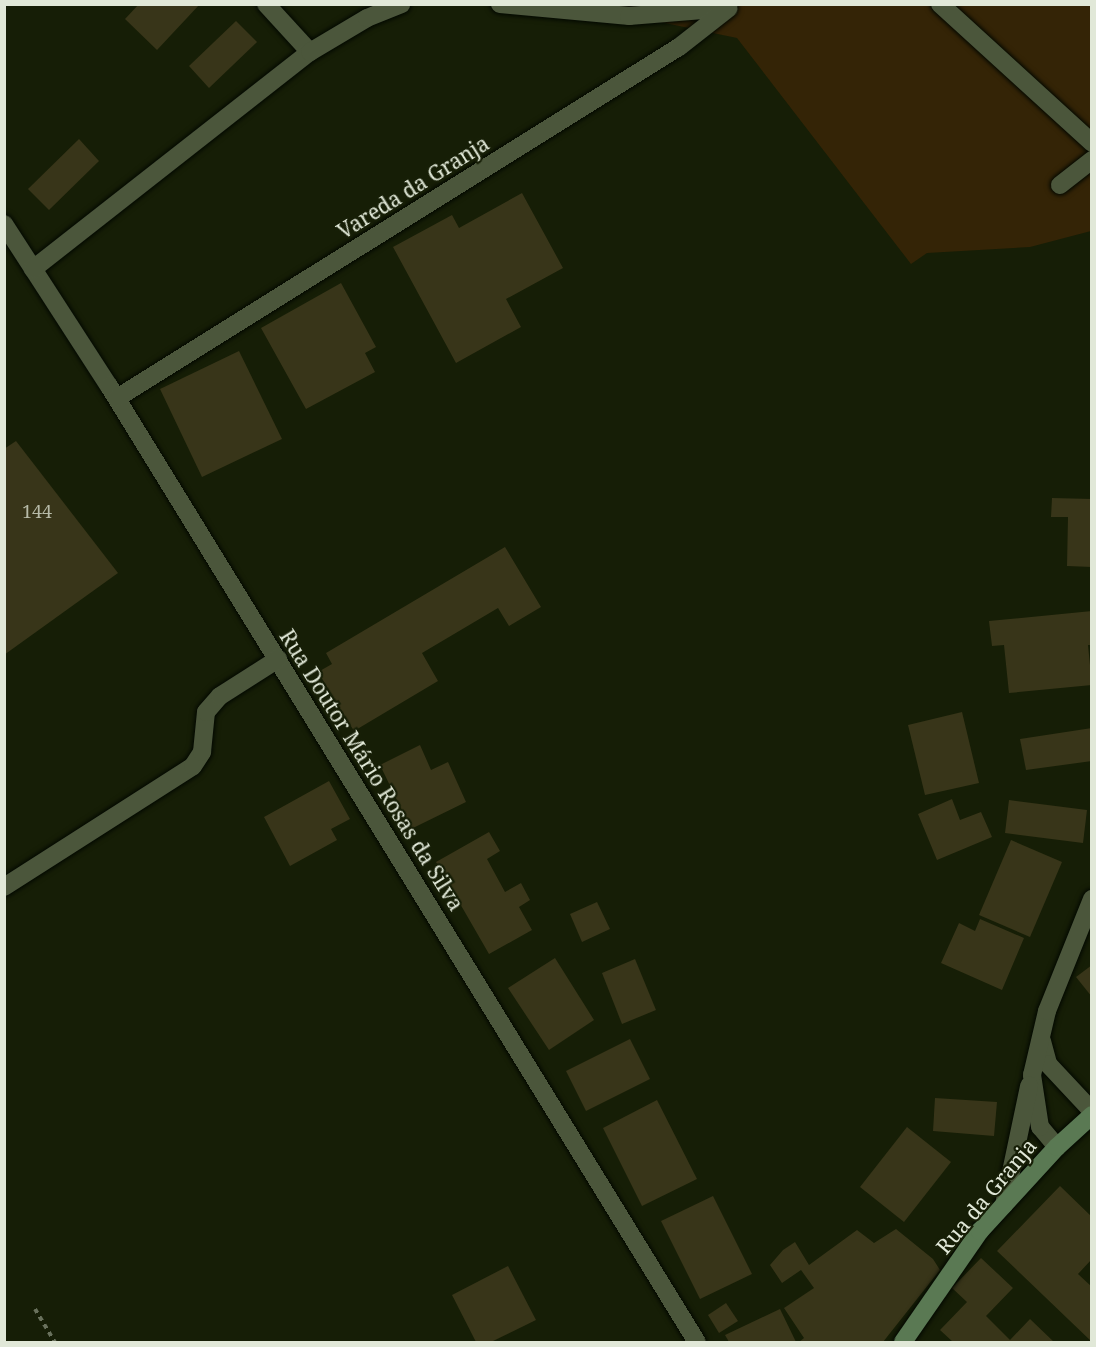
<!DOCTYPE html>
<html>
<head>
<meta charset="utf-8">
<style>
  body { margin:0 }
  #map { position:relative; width:1096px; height:1347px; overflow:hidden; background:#161e06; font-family:"Noto Serif",serif }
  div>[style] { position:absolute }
  .green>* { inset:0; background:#342406 }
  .building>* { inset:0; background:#383519 }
  .path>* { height:4px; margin-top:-2px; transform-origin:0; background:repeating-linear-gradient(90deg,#69715c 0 4.5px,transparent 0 9px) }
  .roads { filter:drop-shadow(0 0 2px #030800) drop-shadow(0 0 2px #030800) }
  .street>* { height:18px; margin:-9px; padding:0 9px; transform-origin:9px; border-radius:9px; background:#4b563b }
  .secondary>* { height:18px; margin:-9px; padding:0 9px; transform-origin:9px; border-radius:9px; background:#5a7953 }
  span { translate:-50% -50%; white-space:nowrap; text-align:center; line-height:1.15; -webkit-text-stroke:4.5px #161e06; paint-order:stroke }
  .number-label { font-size:18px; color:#b7bba8 }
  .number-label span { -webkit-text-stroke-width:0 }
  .street-label { font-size:21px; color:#e1e8d8 }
  .frame { position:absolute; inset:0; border:6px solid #e1e8d8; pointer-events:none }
</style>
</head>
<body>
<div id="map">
  <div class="green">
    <div style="clip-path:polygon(578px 5px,1091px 5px,1091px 231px,1030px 247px,927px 253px,911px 264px,737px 38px)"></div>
  </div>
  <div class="building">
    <div style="clip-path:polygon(139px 4px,200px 4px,157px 50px,125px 19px)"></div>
    <div style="clip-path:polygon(236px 21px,257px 42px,209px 88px,189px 66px)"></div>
    <div style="clip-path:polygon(79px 139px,99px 161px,49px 210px,28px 189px)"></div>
    <div style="clip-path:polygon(522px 193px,563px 268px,506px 299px,521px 327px,456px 363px,393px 247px,452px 215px,459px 228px)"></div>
    <div style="clip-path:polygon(341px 283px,376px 347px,365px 353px,375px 372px,306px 409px,261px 328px)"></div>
    <div style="clip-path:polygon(239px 351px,282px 439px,202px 477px,160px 389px)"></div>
    <div style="clip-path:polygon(16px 441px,118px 573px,4px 655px,4px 449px)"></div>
    <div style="clip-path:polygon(1052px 498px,1092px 499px,1092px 567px,1067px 566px,1068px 517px,1051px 517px)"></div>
    <div style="clip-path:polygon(505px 547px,541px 607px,509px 626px,498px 608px,422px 653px,438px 681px,354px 731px,318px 672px,332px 664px,326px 653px)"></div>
    <div style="clip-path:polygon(1092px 611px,1092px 645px,1088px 645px,1092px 685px,1009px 693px,1004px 645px,992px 646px,989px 621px)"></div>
    <div style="clip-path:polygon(962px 712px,979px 783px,925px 795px,908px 725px)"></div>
    <div style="clip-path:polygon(1092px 728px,1092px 761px,1026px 770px,1020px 739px)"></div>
    <div style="clip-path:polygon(420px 745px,431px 770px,448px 762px,466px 802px,411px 829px,380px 765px)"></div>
    <div style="clip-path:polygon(329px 781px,350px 819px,331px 829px,337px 840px,290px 866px,264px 817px)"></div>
    <div style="clip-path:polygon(952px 799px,960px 820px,981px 812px,992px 837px,937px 860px,918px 814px)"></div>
    <div style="clip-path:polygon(1009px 800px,1087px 810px,1083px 843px,1005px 833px)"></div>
    <div style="clip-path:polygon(489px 832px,500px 851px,487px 859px,505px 892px,521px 883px,530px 900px,519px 907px,532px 930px,489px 954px,436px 862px)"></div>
    <div style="clip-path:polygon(1011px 840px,1062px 862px,1030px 937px,979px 915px)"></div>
    <div style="clip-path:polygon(597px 902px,610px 929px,582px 942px,570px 914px)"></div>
    <div style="clip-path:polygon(980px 919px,1024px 938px,1002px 990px,941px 963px,959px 923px,975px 931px)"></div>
    <div style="clip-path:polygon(555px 958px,594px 1020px,549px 1050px,508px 988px)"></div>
    <div style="clip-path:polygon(635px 959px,656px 1010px,622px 1024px,602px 973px)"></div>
    <div style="clip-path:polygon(1092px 965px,1092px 997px,1076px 977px)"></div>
    <div style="clip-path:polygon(630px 1039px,650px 1079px,586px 1111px,566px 1071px)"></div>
    <div style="clip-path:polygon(935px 1098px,997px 1102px,994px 1136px,933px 1131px)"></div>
    <div style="clip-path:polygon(657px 1100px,697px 1179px,642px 1206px,603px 1128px)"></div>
    <div style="clip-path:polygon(907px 1127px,951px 1162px,904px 1222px,860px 1187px)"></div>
    <div style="clip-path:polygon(1060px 1186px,1092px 1217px,1092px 1259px,1078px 1274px,1092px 1287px,1092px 1342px,997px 1251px)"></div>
    <div style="clip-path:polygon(713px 1196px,752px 1274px,700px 1299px,661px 1221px)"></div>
    <div style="clip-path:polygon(896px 1229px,933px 1259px,940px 1270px,883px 1342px,799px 1342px,804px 1338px,784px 1308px,814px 1288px,801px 1270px,782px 1283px,770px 1265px,783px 1250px,795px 1242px,809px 1265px,857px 1230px,874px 1243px)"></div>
    <div style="clip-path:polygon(981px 1258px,1013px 1288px,986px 1316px,1010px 1340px,1030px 1319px,1054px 1342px,953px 1342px,940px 1330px,967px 1302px,952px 1288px)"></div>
    <div style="clip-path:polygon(508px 1266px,536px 1320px,491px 1342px,476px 1342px,452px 1295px)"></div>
    <div style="clip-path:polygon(726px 1303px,738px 1321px,719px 1333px,708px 1315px)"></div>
    <div style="clip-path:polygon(780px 1309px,796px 1342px,729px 1342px,725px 1335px)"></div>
  </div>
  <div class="path">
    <div style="left:35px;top:1309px;width:39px;rotate:59deg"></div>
  </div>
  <div class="roads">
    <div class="street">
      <div style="left:266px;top:4px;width:65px;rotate:47.5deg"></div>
      <div style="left:500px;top:4px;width:130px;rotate:5.3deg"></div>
      <div style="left:629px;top:16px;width:99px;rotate:-4.6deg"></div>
      <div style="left:940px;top:4px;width:206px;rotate:42.4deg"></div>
      <div style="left:1060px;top:185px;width:41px;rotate:-38deg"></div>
      <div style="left:4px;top:224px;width:193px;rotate:57.1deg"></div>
      <div style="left:109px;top:386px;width:1122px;rotate:58.41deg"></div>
      <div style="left:33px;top:269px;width:352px;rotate:-38.1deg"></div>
      <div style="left:310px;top:52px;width:66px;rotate:-30.8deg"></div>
      <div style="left:367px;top:18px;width:37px;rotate:-22deg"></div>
      <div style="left:117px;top:398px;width:663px;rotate:-31.99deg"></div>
      <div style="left:679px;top:47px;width:63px;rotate:-38deg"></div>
      <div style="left:4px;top:887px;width:224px;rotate:-32.6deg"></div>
      <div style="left:193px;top:766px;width:17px;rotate:-57deg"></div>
      <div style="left:202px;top:752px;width:40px;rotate:-84.3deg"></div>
      <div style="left:206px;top:712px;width:21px;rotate:-49deg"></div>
      <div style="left:220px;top:696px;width:69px;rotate:-32.5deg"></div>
      <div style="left:1042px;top:1041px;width:24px;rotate:75deg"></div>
      <div style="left:1048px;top:1064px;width:64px;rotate:46.9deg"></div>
      <div style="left:1057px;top:1147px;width:26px;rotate:-130deg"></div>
      <div style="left:1040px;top:1127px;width:53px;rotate:-98.7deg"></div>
      <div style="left:1032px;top:1075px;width:66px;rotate:-76.8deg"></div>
      <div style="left:1047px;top:1011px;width:121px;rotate:-68.1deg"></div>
      <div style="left:1004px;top:1205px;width:122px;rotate:-78.1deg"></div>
    </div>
    <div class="secondary">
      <div style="left:903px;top:1342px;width:135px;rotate:-55.3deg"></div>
      <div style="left:980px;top:1231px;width:114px;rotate:-47.5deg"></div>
      <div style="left:1057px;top:1147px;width:47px;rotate:-42.4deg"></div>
    </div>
  </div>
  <div class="number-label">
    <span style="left:37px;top:511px">144</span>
  </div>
  <div class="street-label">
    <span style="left:413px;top:187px;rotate:-32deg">Vareda da Granja</span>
    <span style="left:372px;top:770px;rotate:58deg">Rua Doutor Mário Rosas da Silva</span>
    <span style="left:986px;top:1196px;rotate:-50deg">Rua da Granja</span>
  </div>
  <div class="frame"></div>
</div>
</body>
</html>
